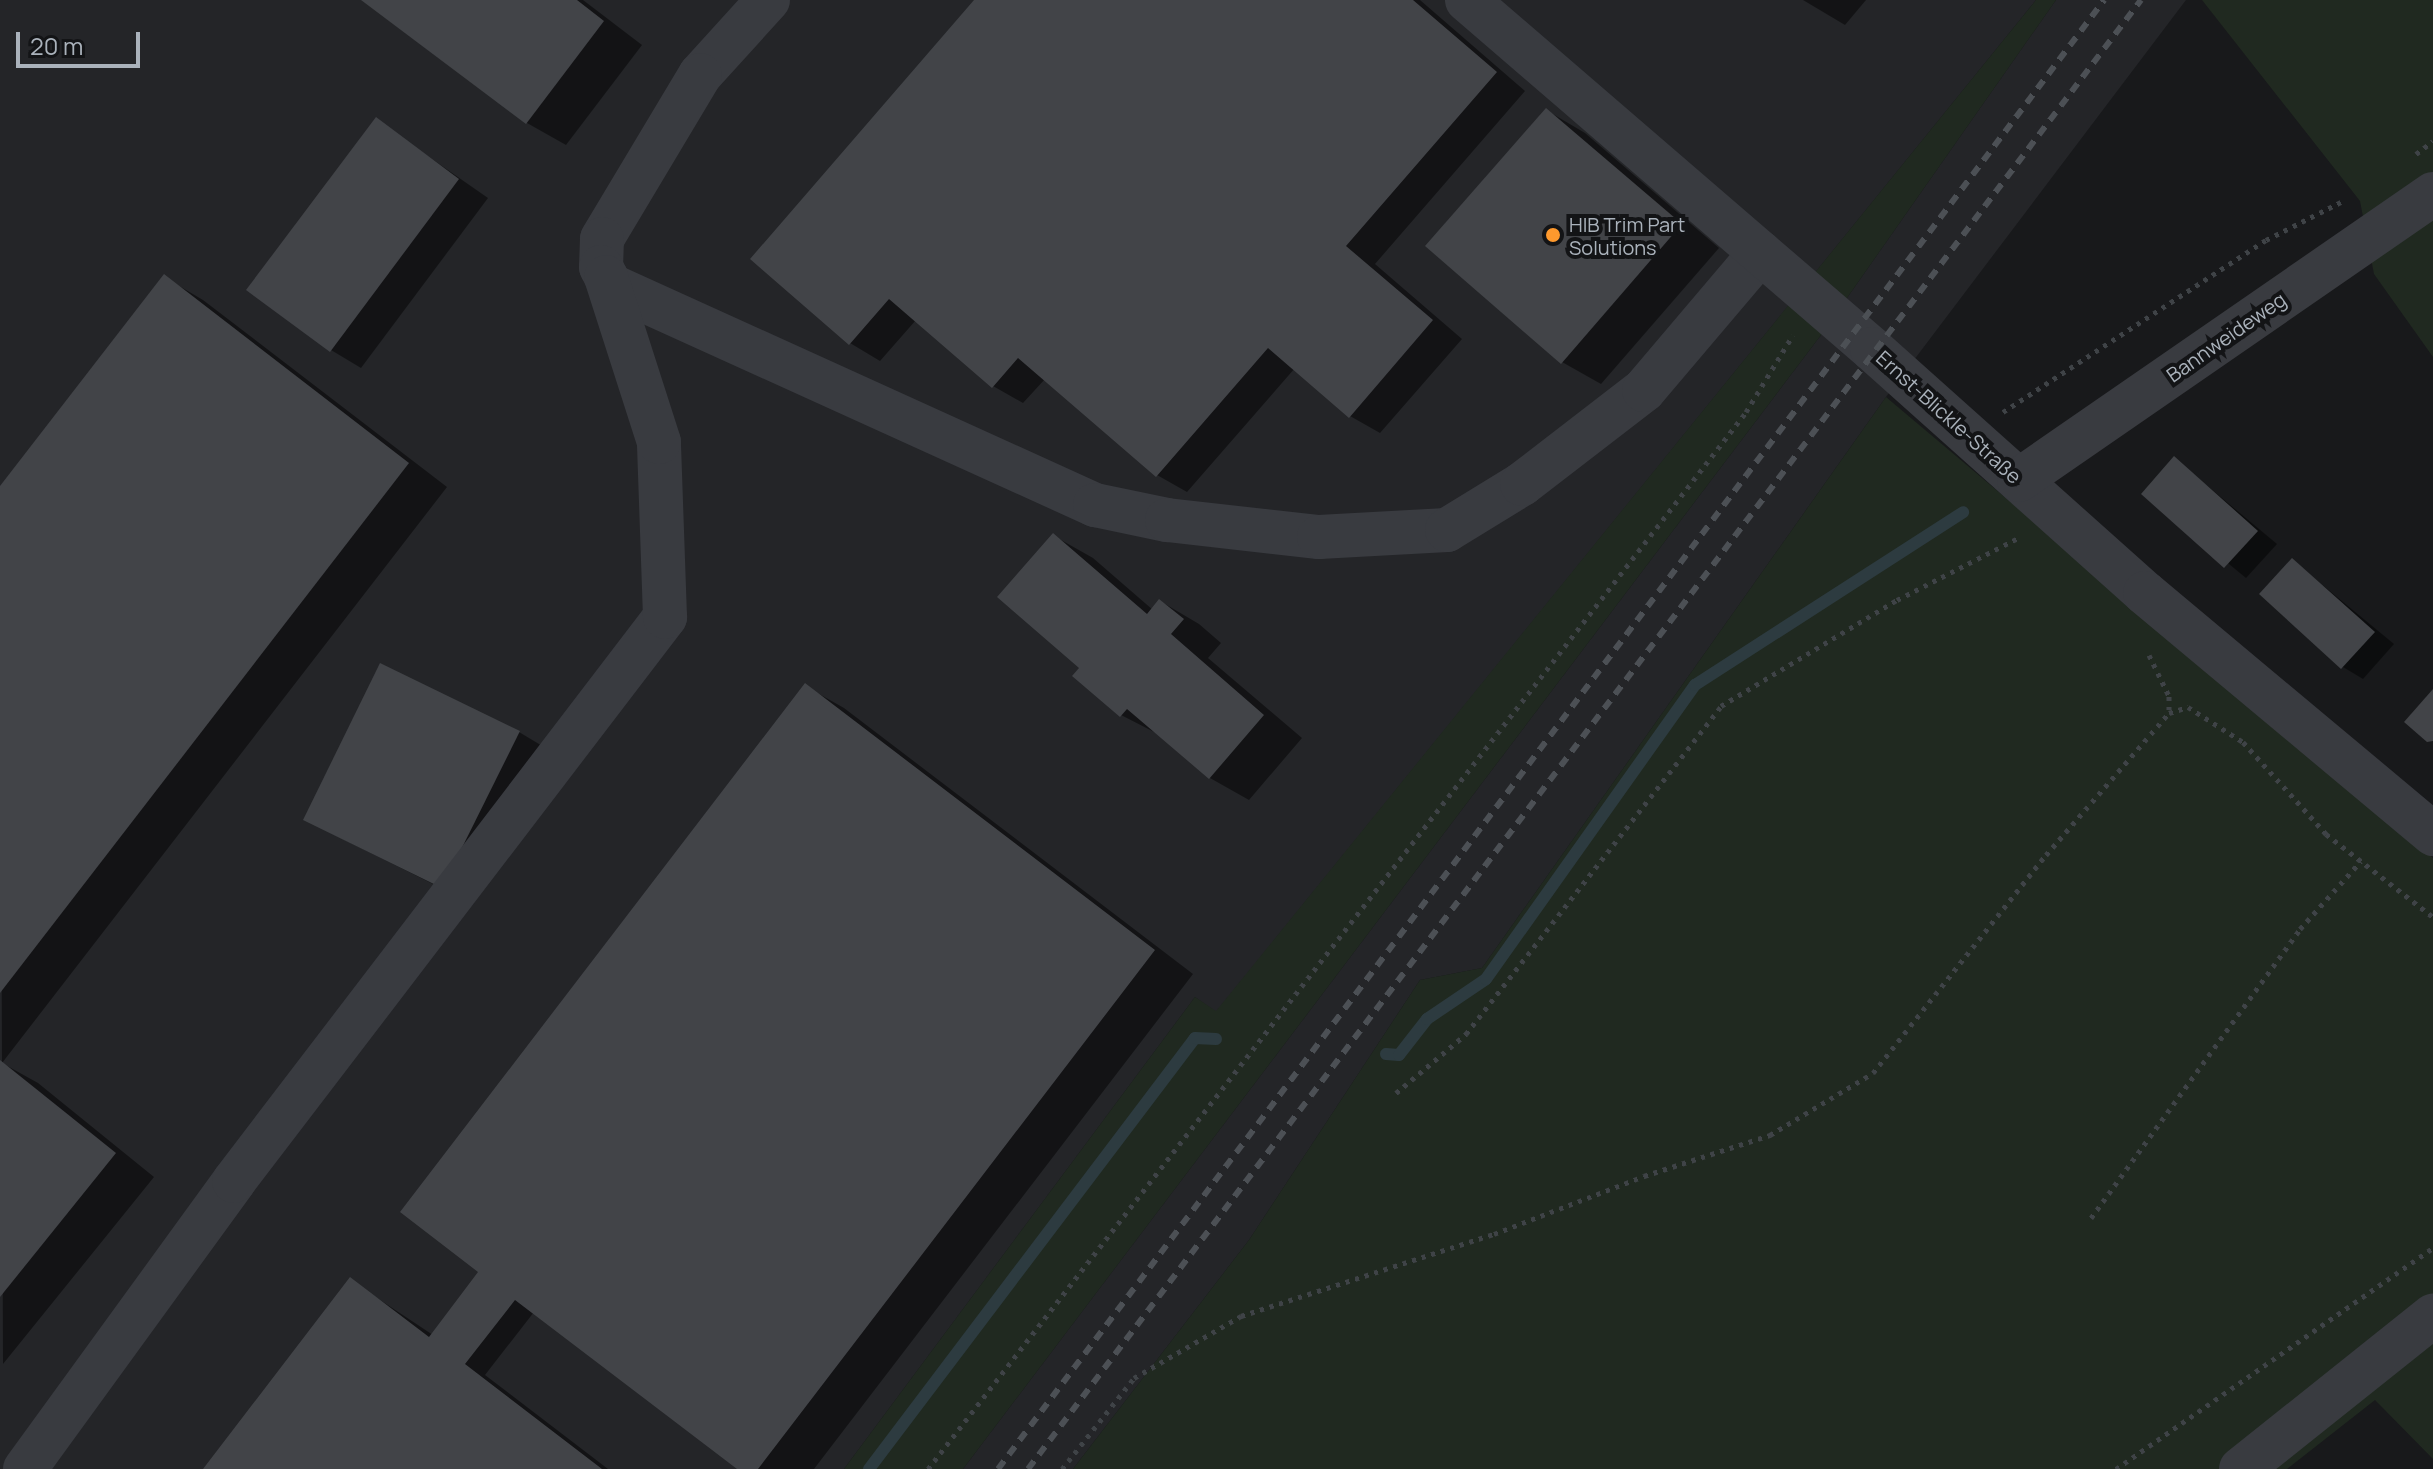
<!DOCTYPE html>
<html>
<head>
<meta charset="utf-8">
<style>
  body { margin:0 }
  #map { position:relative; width:2433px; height:1469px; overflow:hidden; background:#18191b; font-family:Manrope,sans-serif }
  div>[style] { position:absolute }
  .built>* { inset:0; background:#242528 }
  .green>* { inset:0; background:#202920 }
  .shadow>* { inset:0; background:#0007 }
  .stream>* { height:12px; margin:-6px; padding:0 6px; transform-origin:6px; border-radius:6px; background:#2d3b40 }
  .building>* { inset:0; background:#424448 }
  .path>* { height:5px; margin-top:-2.5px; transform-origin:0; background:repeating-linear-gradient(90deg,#3f4347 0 4px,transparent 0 10px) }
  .minor>* { height:44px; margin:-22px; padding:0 22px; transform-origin:22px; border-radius:22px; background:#393b40 }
  .rail>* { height:6px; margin-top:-3px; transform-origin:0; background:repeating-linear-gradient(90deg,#4c5055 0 10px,transparent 0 18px) }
  .dots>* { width:22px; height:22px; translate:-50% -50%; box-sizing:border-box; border:4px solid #131416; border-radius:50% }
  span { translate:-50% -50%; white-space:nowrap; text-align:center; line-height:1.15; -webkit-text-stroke:8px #131416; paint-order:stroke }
  .poi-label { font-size:20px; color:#aab2bb }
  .left { translate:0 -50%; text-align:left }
  .street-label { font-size:20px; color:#aab2bb }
  .scale { position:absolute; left:16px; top:32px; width:124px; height:36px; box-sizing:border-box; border:4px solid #aab2bb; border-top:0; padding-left:10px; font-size:24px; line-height:28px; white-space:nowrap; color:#aab2bb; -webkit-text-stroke:6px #131416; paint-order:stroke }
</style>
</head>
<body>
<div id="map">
  <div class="built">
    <div style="clip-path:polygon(0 0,2036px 0,1216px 1012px,1195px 997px,844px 1469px,0 1469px)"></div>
    <div style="clip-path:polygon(2056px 0,2186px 0,1886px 397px,1482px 968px,1420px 980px,1249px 1240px,1073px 1469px,963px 1469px,1821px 335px)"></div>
  </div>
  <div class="green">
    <div style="clip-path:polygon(2036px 0,2056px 0,1821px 335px,963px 1469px,844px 1469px,1195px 997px,1216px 1011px)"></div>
    <div style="clip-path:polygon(2202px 0,2433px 0,2433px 357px,2374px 274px,2360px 201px)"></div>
    <div style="clip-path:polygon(1886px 397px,2433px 858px,2433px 1459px,2375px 1400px,2287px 1469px,1073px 1469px,1249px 1240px,1420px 980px,1482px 968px)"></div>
  </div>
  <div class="shadow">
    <div style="clip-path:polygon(364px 0,583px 0,642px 45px,566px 145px,527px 123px)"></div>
    <div style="clip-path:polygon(977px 0,1420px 0,1525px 91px,1375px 264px,1462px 339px,1380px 433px,1350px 416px,1295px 368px,1187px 492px,1157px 475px,1045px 379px,1023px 403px,993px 386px,916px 320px,880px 361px,850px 343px,753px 259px)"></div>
    <div style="clip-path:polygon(1803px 0,1866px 0,1845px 25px)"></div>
    <div style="clip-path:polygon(1546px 110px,1585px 133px,1719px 248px,1601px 384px,1562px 362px)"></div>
    <div style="clip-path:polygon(376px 120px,488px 198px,361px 368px,331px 350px)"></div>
    <div style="clip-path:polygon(164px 277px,203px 300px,447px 487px,2px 1063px,38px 1083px,154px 1177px,3px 1364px,0 490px)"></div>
    <div style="clip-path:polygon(2175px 459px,2277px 544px,2246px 578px,2144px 494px)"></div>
    <div style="clip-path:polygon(1054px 536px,1093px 558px,1153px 610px,1160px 601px,1199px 624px,1221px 643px,1208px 658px,1302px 738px,1249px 800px,1210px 778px,1162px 736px,1121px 715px,1082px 668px)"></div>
    <div style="clip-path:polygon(2292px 560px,2394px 644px,2363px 679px,2343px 667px)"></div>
    <div style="clip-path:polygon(805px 686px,844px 708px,1193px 974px,814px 1469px,741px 1469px,534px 1312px,485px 1375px,608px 1469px,206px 1469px,350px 1280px,433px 1335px,481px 1271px)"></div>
    <div style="clip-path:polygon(519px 732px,549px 750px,473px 904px,305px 820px)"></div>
  </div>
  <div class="stream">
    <div style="left:1386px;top:1054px;width:13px;rotate:4deg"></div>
    <div style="left:1399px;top:1055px;width:46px;rotate:-52.1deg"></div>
    <div style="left:1427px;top:1019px;width:71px;rotate:-34.1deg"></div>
    <div style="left:1486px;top:979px;width:361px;rotate:-54.6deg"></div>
    <div style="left:1695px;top:685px;width:319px;rotate:-32.8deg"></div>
    <div style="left:869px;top:1469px;width:540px;rotate:-52.9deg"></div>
    <div style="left:1195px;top:1038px;width:21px;rotate:3deg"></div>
  </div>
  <div class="building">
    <div style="clip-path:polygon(361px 0,577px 0,604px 21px,526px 124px)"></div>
    <div style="clip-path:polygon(974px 0,1413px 0,1497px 72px,1346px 246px,1433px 320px,1349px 418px,1268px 348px,1156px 477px,1018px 358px,992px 388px,889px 299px,849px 345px,750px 259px)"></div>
    <div style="clip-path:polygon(1546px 108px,1682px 224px,1561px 364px,1425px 246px)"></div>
    <div style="clip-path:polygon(376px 117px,459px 179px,330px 352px,246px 290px)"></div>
    <div style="clip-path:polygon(164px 274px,409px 463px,0 993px,0 486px)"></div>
    <div style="clip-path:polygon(2174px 456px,2258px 531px,2224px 568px,2141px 494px)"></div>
    <div style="clip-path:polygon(1053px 533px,1147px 614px,1159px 599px,1184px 619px,1171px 634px,1264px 715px,1209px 779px,1127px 709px,1120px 717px,1072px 676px,1079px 668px,997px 597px)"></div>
    <div style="clip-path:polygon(2292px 558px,2375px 632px,2341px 669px,2259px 594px)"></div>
    <div style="clip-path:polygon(380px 663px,520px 731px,442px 888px,303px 820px)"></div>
    <div style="clip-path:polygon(805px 683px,1155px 950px,758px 1469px,737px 1469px,515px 1300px,465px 1364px,602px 1469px,203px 1469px,350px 1277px,429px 1337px,478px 1272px,400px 1212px)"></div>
    <div style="clip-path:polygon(2433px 689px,2433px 741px,2427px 742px,2404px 722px)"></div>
    <div style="clip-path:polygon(0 1060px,116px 1153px,0 1297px)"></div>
  </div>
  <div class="path">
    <div style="left:2416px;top:154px;width:21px;rotate:-37deg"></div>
    <div style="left:2003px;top:412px;width:314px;rotate:-33.2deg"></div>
    <div style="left:2266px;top:240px;width:84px;rotate:-26.9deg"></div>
    <div style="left:2149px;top:655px;width:46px;rotate:64deg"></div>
    <div style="left:2169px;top:696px;width:17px;rotate:90deg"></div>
    <div style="left:1396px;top:1093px;width:92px;rotate:-40.1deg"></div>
    <div style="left:1466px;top:1034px;width:415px;rotate:-52.1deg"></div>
    <div style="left:1721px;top:706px;width:205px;rotate:-31.1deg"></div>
    <div style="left:1897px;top:600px;width:138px;rotate:-27.1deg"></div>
    <div style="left:2091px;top:1218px;width:357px;rotate:-54.1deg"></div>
    <div style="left:2300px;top:929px;width:91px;rotate:-48.1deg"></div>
    <div style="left:928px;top:1469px;width:1337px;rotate:-52.26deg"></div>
    <div style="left:1746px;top:412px;width:90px;rotate:-58.6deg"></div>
    <div style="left:1062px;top:1469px;width:116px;rotate:-51.6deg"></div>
    <div style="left:1134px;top:1378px;width:124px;rotate:-30.1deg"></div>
    <div style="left:1241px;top:1316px;width:266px;rotate:-18deg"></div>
    <div style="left:1494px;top:1234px;width:161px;rotate:-21.1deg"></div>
    <div style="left:1644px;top:1176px;width:133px;rotate:-18deg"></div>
    <div style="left:1770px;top:1135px;width:120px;rotate:-31deg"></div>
    <div style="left:1873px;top:1073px;width:278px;rotate:-51.6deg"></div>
    <div style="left:2046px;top:855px;width:188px;rotate:-49.1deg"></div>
    <div style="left:2169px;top:713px;width:20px;rotate:-18deg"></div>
    <div style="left:2188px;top:707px;width:65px;rotate:32.5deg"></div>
    <div style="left:2243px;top:742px;width:124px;rotate:47.9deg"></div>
    <div style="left:2326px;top:834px;width:135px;rotate:37.8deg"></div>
    <div style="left:2116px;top:1469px;width:386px;rotate:-34.9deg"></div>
  </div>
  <div class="minor">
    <div style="left:768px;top:0;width:101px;rotate:132.2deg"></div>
    <div style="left:700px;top:75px;width:191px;rotate:120.9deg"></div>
    <div style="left:602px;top:239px;width:28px;rotate:92deg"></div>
    <div style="left:601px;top:267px;width:20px;rotate:63deg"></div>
    <div style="left:610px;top:285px;width:533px;rotate:24.4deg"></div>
    <div style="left:1095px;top:505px;width:74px;rotate:11.8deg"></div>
    <div style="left:1167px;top:520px;width:153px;rotate:6.4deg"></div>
    <div style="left:1319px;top:537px;width:128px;rotate:-3.1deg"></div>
    <div style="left:1447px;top:530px;width:88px;rotate:-31.5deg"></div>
    <div style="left:1522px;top:484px;width:154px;rotate:-37.6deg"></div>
    <div style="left:1644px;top:390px;width:180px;rotate:-49.7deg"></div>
    <div style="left:1467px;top:0;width:535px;rotate:40.75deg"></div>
    <div style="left:1872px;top:349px;width:366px;rotate:41.8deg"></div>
    <div style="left:2145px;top:593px;width:376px;rotate:39.9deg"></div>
    <div style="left:2019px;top:480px;width:503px;rotate:-34.64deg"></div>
    <div style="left:25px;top:1469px;width:356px;rotate:-54deg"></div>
    <div style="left:234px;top:1181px;width:710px;rotate:-52.61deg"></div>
    <div style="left:665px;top:617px;width:175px;rotate:-92deg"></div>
    <div style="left:659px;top:442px;width:173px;rotate:-107.8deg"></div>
    <div style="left:2241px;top:1469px;width:246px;rotate:-38.6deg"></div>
  </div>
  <div class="rail">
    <div style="left:998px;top:1469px;width:1839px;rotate:-53.02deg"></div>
    <div style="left:1028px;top:1469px;width:1843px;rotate:-52.85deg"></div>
  </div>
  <div class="dots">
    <div style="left:1553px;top:235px;background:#fe992d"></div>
  </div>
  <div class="poi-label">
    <span class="left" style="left:1569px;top:236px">HIB Trim Part<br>Solutions</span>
  </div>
  <div class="street-label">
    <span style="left:2226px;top:337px;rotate:-35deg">Bannweideweg</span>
    <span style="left:1949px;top:417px;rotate:42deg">Ernst-Blickle-Straße</span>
  </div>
  <div class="scale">20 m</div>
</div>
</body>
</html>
